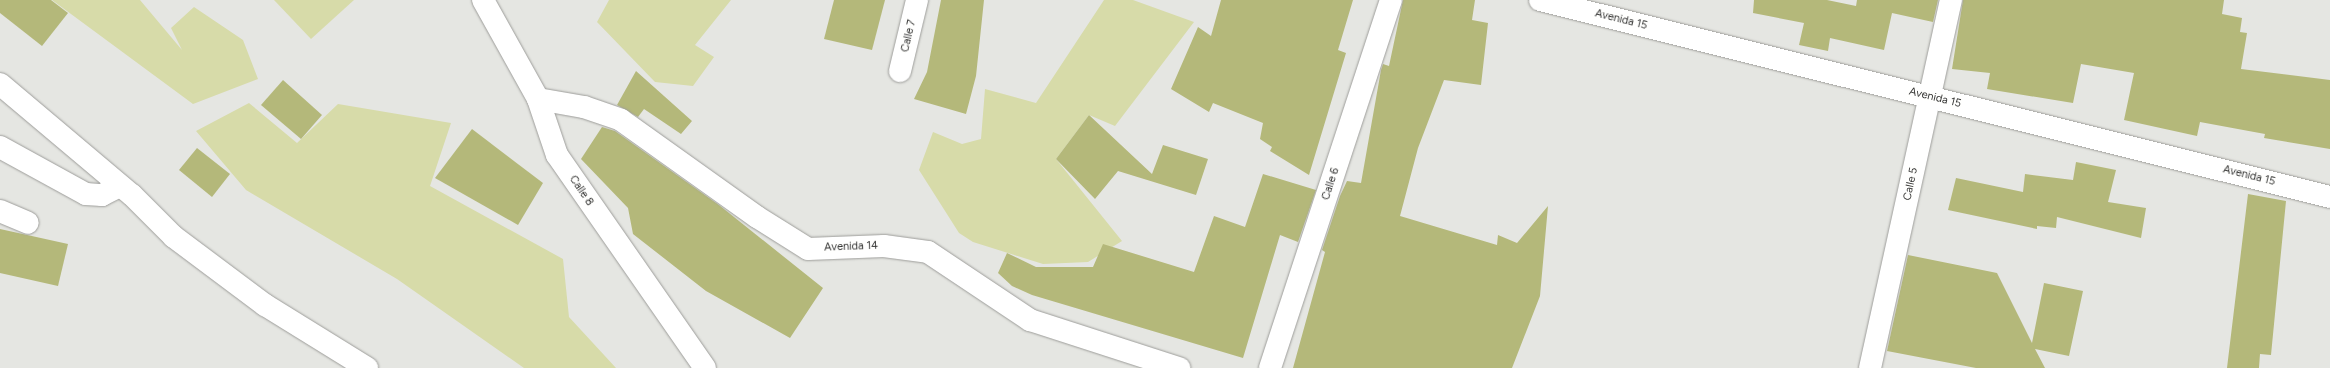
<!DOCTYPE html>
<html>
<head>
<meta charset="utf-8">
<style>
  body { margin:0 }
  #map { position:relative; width:2330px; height:368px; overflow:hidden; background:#e5e6e2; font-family:Figtree,sans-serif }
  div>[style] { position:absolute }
  .green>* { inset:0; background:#d7dba9 }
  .building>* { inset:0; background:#b4b87a }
  .roads { filter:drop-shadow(0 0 1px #9d9d9a) drop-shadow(0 0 1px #9d9d9a) }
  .minor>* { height:22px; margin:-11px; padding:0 11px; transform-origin:11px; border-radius:11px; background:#fff }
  span { translate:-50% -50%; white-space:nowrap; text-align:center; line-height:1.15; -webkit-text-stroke:4px #fffffe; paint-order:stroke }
  .street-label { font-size:11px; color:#353534 }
</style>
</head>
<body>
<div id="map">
  <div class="green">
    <div style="clip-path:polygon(52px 0,140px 0,182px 50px,171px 28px,194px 7px,243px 40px,258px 79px,193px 104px)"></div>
    <div style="clip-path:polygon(274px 0,354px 0,311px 39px)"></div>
    <div style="clip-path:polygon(609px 0,731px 0,695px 45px,714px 57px,693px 86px,655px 82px,597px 22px)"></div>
    <div style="clip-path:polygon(1104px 0,1133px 0,1194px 22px,1115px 126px,1089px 115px,1056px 159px,1122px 241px,1088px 262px,1043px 264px,973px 242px,959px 233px,919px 170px,933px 132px,962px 144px,981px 139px,985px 89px,1036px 103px)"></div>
    <div style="clip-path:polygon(249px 103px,297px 143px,338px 104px,451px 123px,430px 186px,563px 259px,569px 317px,616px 368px,524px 368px,397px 279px,246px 190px,196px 131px)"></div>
  </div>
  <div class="building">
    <div style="clip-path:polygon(0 0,51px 0,68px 13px,42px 46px,0 13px)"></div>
    <div style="clip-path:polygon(834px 0,885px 0,872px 50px,824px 39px)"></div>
    <div style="clip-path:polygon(941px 0,984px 0,976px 76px,966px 114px,914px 99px,927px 72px)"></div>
    <div style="clip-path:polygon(1221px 0,1353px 0,1338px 50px,1346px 53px,1309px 175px,1270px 151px,1272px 147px,1260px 139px,1263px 123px,1213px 103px,1209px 112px,1171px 89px,1198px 27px,1211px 36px)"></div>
    <div style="clip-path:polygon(1403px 0,1475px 0,1472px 20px,1488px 23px,1481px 85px,1444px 80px,1418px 148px,1400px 216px,1497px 245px,1498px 235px,1517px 243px,1548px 206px,1540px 296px,1512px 368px,1293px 368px,1325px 252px,1322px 250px,1340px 196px,1347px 181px,1361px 183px,1381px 70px,1383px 64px,1389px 66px)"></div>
    <div style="clip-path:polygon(1754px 0,1827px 0,1856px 6px,1857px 0,1938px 0,1933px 22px,1892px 13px,1884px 50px,1830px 38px,1828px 51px,1799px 45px,1804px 23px,1753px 13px)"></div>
    <div style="clip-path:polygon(1963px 0,2224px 0,2222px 14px,2242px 18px,2240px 32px,2247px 33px,2241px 69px,2330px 80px,2330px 149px,2264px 138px,2265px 134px,2200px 122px,2197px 136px,2124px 120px,2134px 73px,2081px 64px,2073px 103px,1987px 89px,1990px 73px,1952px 69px)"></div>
    <div style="clip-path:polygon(636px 71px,692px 121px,681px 134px,644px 109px,638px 117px,617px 105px)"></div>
    <div style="clip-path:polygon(283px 80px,322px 115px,301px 139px,261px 105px)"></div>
    <div style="clip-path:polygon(1089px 115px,1152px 174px,1163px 145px,1208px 159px,1196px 195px,1118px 171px,1095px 199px,1056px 159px)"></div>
    <div style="clip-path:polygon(602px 127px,615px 131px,719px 205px,823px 288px,790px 338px,706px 291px,633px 234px,628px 208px,581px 159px)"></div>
    <div style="clip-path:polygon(472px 129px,543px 183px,518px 225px,435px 178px)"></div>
    <div style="clip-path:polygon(197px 148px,230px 174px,212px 197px,179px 170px)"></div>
    <div style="clip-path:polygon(2076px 162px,2116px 170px,2108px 202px,2146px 208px,2141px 238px,2057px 217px,2056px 228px,2037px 226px,2037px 229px,1948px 210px,1956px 178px,2023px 192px,2025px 174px,2073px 180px)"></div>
    <div style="clip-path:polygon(1263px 174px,1316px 190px,1298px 242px,1280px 235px,1243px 358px,1032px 295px,1012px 286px,998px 273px,1007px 253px,1036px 267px,1093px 267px,1103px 244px,1194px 272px,1214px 216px,1245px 227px)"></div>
    <div style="clip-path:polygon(2248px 194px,2286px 201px,2271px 355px,2260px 354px,2259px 368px,2227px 368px)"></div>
    <div style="clip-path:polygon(0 229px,68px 244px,58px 286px,0 273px)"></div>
    <div style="clip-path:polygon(1908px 255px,1997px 273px,2032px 343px,2044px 283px,2083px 291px,2069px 356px,2035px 349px,2045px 368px,1976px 368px,1887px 351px)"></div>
  </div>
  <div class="roads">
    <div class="minor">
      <div style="left:483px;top:0;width:113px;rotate:60.9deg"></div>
      <div style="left:538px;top:99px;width:59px;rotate:71.3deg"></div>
      <div style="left:557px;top:155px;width:259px;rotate:55.2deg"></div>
      <div style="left:1540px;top:0;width:814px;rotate:14deg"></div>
      <div style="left:900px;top:71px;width:73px;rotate:-76.5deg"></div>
      <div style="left:0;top:84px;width:172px;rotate:40.1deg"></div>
      <div style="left:132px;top:195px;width:59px;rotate:45deg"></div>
      <div style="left:174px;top:237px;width:114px;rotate:36.8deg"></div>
      <div style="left:265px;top:305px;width:120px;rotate:31.7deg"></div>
      <div style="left:538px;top:99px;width:47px;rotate:9.9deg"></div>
      <div style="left:584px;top:107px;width:39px;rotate:19deg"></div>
      <div style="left:621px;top:120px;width:167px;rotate:35.5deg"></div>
      <div style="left:757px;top:217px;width:60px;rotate:32.1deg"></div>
      <div style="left:808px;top:249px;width:76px;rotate:-2.3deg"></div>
      <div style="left:884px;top:246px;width:44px;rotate:7.8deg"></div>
      <div style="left:928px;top:252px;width:123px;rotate:33.7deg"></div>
      <div style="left:1030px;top:320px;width:157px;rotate:17.9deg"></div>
      <div style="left:0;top:147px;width:98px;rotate:28.7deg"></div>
      <div style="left:86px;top:194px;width:16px;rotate:4deg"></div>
      <div style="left:102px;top:195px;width:20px;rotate:-27deg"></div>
      <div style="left:0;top:211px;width:30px;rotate:23deg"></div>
      <div style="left:1270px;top:368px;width:387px;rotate:-71.8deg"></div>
      <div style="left:1870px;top:368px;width:377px;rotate:-77.6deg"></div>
    </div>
  </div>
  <div class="street-label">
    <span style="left:1621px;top:20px;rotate:14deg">Avenida 15</span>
    <span style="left:909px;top:36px;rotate:-77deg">Calle 7</span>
    <span style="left:1935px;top:98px;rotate:14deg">Avenida 15</span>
    <span style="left:2249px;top:176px;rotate:14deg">Avenida 15</span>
    <span style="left:1331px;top:184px;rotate:-72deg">Calle 6</span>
    <span style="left:1911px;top:184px;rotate:-78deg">Calle 5</span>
    <span style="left:581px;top:191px;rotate:56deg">Calle 8</span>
    <span style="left:851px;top:247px;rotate:-2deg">Avenida 14</span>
  </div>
</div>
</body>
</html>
